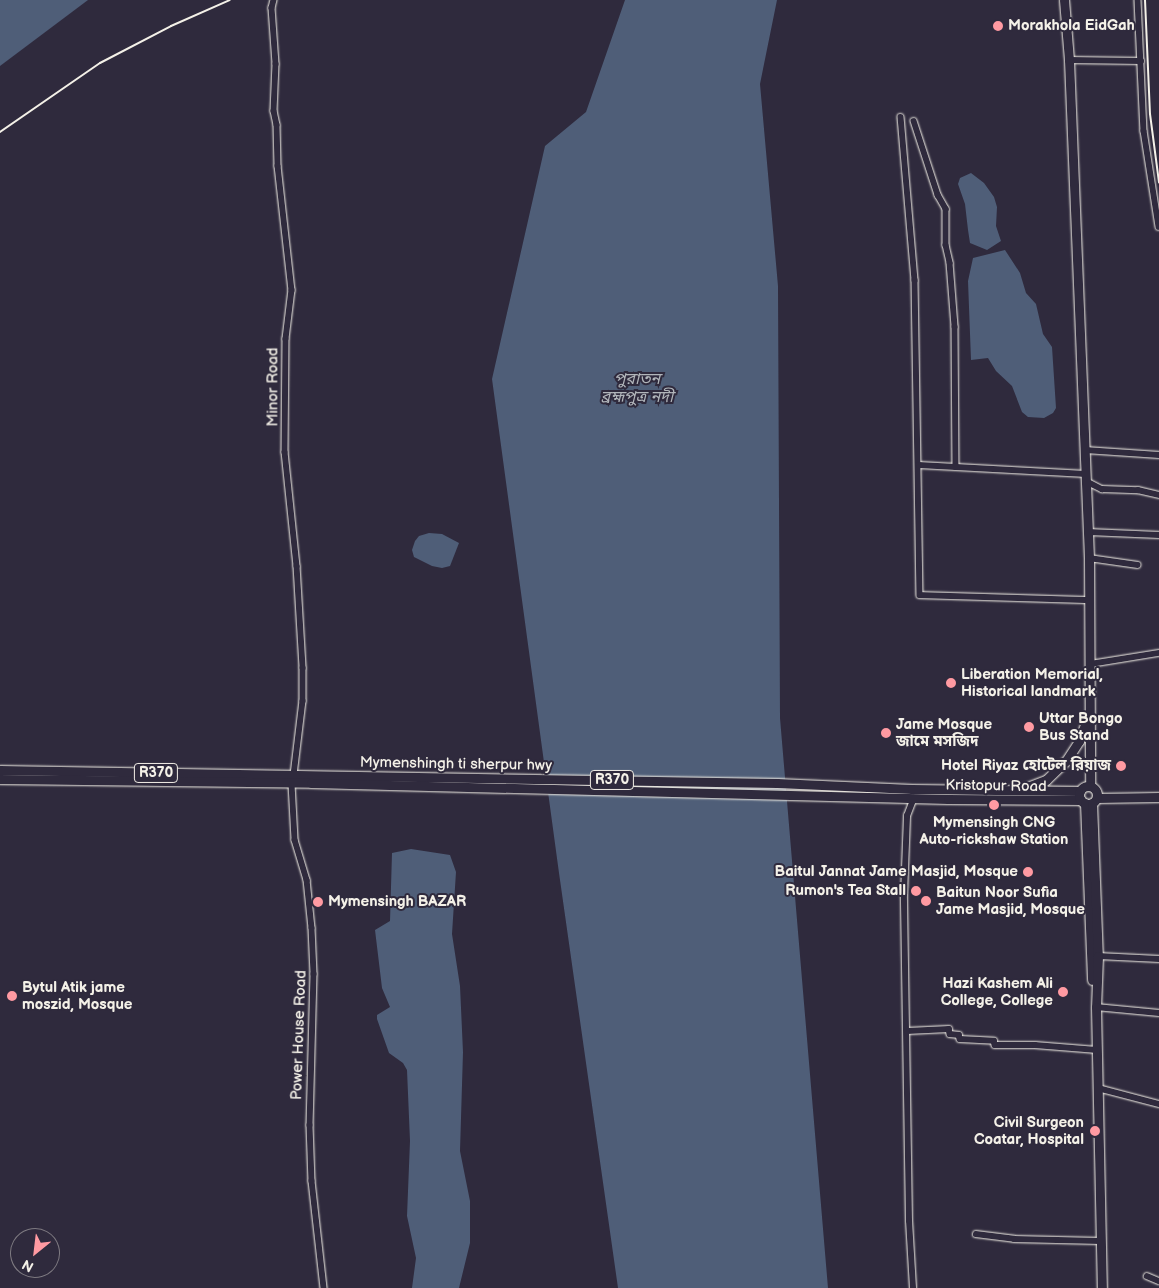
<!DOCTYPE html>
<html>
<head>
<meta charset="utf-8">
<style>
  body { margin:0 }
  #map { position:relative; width:1159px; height:1288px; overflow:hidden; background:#2f2a3d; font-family:"Balsamiq Sans","Noto Sans Bengali",sans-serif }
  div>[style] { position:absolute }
  .water>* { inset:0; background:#4f5e78 }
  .roads { filter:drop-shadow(0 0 1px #f4f1e8) drop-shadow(0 0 1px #f4f1e8) }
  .street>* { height:5.5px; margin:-2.75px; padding:0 2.75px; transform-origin:2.75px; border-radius:2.75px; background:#2f2a3d }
  .secondary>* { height:9px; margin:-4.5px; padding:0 4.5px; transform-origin:4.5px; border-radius:4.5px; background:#2f2a3d }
  .primary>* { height:9px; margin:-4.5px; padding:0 4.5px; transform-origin:4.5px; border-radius:4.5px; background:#2f2a3d }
  .primary>.ring { margin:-4.5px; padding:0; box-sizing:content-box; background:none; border:9px solid #2f2a3d; border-radius:50% }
  .rail>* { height:2px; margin:-1px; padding:0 1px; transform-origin:1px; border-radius:1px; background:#f4f1e8 }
  .dots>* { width:14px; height:14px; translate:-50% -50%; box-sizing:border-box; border:2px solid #2f2a3d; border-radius:50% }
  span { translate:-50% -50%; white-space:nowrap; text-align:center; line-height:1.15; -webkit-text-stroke:4px #2f2a3d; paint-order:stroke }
  .shield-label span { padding:1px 4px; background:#2f2a3d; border:1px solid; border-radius:4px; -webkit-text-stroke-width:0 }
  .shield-label { font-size:14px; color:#f4f1e8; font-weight:700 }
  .poi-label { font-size:15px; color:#f4f1e8; font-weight:700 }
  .left { translate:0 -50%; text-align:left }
  .right { translate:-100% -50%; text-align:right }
  .street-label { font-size:15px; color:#f4f1e8 }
  .water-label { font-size:16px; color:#b2b6bb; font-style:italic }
  .north { position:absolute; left:10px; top:1228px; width:50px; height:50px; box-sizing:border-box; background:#2f2a3d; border:1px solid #7e7a81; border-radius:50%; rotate:209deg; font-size:14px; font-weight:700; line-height:20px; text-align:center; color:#f4f1e8 }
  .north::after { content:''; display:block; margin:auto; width:18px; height:22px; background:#ff9aa2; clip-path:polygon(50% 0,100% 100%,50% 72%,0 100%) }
</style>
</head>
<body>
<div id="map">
  <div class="water">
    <div style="clip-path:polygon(0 0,88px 0,0 66px)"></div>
    <div style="clip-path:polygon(625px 0,777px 0,760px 84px,778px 286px,780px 718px,828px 1288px,618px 1288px,559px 873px,492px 379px,545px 146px,586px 112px)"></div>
    <div style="clip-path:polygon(971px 173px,984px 183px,994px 197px,997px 207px,996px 226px,1001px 241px,987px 250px,970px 243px,968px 230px,965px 204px,958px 184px,960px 178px)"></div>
    <div style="clip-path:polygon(1005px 250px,1020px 273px,1026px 293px,1036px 304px,1043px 334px,1052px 347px,1056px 408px,1053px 413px,1044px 418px,1028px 417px,1022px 412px,1012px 386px,996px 371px,988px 358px,971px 360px,968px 281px,973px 258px)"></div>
    <div style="clip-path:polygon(429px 533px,442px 534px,459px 543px,450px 566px,442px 568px,432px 566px,414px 557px,412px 550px,415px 541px,419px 536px)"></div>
    <div style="clip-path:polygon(411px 849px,450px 855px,456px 872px,452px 934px,460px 986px,463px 1052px,460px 1151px,470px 1201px,470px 1243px,459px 1288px,412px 1288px,416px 1258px,407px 1216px,410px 1141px,407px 1070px,403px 1063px,389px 1053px,377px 1019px,377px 1015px,390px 1007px,382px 988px,375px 930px,390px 921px,392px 853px)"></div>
  </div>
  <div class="roads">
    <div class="street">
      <div style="left:274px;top:0;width:8px;rotate:104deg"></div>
      <div style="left:272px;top:8px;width:56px;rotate:85.9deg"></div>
      <div style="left:276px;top:64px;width:47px;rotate:92.4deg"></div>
      <div style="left:274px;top:111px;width:14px;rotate:78deg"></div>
      <div style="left:277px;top:125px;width:41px;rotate:88.6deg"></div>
      <div style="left:278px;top:166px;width:125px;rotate:83.6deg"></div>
      <div style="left:292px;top:290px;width:49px;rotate:97deg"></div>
      <div style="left:286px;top:339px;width:113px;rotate:90.5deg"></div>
      <div style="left:285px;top:452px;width:115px;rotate:84deg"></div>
      <div style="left:297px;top:566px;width:102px;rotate:86.6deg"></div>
      <div style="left:303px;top:668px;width:33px;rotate:90deg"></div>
      <div style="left:303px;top:701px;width:75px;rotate:96.9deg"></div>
      <div style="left:1138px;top:0;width:131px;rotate:87.4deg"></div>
      <div style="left:1144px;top:131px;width:97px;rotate:81.1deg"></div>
      <div style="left:1069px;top:60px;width:72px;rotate:0.8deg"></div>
      <div style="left:901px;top:117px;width:164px;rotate:85.1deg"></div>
      <div style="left:915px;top:280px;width:315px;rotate:89.1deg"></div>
      <div style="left:920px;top:595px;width:170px;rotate:1.7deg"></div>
      <div style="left:914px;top:121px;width:78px;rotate:72deg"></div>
      <div style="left:938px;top:195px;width:16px;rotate:60deg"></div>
      <div style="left:946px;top:209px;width:36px;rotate:90deg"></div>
      <div style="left:946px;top:245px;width:18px;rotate:77deg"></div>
      <div style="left:950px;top:263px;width:64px;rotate:85.5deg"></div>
      <div style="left:955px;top:327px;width:140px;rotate:89.6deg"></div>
      <div style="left:1085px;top:450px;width:74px;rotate:3.9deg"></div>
      <div style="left:919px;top:465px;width:167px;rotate:3.1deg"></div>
      <div style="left:1086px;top:481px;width:18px;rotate:27deg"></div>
      <div style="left:1102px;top:489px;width:36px;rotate:2deg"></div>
      <div style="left:1138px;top:490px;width:22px;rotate:13deg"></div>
      <div style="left:1088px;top:532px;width:71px;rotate:2.4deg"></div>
      <div style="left:1089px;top:558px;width:49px;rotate:8.1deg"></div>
      <div style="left:1090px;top:664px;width:70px;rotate:-9.1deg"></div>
      <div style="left:292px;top:784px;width:56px;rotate:86.9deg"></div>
      <div style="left:295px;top:840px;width:42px;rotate:73.3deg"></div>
      <div style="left:307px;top:880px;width:48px;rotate:84.1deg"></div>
      <div style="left:312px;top:928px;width:46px;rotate:87.5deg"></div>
      <div style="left:314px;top:974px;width:151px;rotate:91.5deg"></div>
      <div style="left:310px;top:1125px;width:56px;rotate:88deg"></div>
      <div style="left:312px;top:1181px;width:108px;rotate:83.6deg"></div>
      <div style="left:1098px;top:956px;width:61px;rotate:2.8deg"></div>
      <div style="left:1096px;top:1007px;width:63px;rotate:5.4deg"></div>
      <div style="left:907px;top:1031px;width:42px;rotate:-2.7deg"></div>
      <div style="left:949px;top:1029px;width:5px;rotate:79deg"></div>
      <div style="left:950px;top:1034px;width:9px;rotate:6deg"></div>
      <div style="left:959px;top:1035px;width:4px;rotate:76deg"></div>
      <div style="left:960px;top:1039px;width:34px;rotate:3deg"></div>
      <div style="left:994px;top:1041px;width:4px;rotate:76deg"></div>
      <div style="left:995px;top:1045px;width:40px"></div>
      <div style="left:1035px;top:1045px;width:62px;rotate:4.6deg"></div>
      <div style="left:1098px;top:1088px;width:63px;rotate:14.7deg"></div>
      <div style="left:976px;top:1234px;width:38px;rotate:7deg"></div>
      <div style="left:1014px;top:1239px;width:86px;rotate:1.3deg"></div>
      <div style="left:1147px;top:1276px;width:13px;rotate:23deg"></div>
      <div style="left:913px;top:1288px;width:67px;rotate:-93.4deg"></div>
      <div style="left:909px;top:1221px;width:326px;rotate:-90.9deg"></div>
      <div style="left:904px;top:895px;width:79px;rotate:-87.8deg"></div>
      <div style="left:907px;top:816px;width:19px;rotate:-69deg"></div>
    </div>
    <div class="secondary">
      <div style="left:1064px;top:0;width:60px;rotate:85.2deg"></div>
      <div style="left:1069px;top:60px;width:498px;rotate:87.7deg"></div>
      <div style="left:1089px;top:558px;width:228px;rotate:89.7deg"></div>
      <div style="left:1022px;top:789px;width:26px;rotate:-21deg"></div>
      <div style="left:1046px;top:780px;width:28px;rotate:-44deg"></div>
      <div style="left:1066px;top:761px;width:24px;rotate:-57deg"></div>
      <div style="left:1079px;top:741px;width:30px;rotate:-70deg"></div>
      <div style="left:1097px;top:798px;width:62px;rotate:-0.9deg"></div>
    </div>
    <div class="primary">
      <div style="left:0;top:770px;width:777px;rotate:0.96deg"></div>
      <div style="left:777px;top:783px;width:135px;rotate:2.5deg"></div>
      <div style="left:912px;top:789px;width:168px;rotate:0.7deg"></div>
      <div style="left:0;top:779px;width:311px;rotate:0.7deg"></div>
      <div style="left:311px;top:783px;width:637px;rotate:1.44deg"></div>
      <div style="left:948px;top:799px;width:133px;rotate:0.4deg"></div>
      <div class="ring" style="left:1079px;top:786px;width:9px;height:9px"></div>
      <div style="left:1085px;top:803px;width:177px;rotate:87.7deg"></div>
      <div style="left:1092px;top:803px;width:153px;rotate:87.8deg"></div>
      <div style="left:1098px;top:956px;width:51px;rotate:92.2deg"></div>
      <div style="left:1096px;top:1007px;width:281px;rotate:88.8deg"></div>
    </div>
  </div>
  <div class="rail">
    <div style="left:1145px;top:0;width:114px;rotate:87.5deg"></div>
    <div style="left:1150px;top:114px;width:69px;rotate:82.5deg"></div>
    <div style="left:0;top:132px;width:121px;rotate:-34.6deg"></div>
    <div style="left:100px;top:63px;width:80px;rotate:-27.5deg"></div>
    <div style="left:171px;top:26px;width:64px;rotate:-23.8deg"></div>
  </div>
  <div class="dots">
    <div style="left:998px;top:26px;background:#ff9aa2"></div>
    <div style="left:951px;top:683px;background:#ff9aa2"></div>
    <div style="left:1029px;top:727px;background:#ff9aa2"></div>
    <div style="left:886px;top:733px;background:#ff9aa2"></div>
    <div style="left:1121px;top:766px;background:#ff9aa2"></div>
    <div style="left:994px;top:805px;background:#ff9aa2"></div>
    <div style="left:1028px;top:872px;background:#ff9aa2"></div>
    <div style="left:916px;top:891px;background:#ff9aa2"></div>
    <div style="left:926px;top:901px;background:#ff9aa2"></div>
    <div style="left:318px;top:902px;background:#ff9aa2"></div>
    <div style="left:1063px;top:992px;background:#ff9aa2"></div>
    <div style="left:12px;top:996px;background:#ff9aa2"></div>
    <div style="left:1095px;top:1131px;background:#ff9aa2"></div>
  </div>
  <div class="shield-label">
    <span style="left:156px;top:773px">R370</span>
    <span style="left:612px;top:780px">R370</span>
  </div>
  <div class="poi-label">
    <span class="left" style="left:1008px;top:26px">Morakhola EidGah</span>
    <span class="left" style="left:961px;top:683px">Liberation Memorial,<br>Historical landmark</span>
    <span class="left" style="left:1039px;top:727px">Uttar Bongo<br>Bus Stand</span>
    <span class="left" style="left:896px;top:733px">Jame Mosque<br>জামে মসজিদ</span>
    <span class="right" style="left:1111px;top:766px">Hotel Riyaz হোটেল রিয়াজ</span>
    <span style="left:994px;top:831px">Mymensingh CNG<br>Auto-rickshaw Station</span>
    <span class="right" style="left:1018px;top:872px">Baitul Jannat Jame Masjid, Mosque</span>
    <span class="right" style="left:906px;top:891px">Rumon's Tea Stall</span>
    <span class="left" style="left:936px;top:901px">Baitun Noor Sufia<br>Jame Masjid, Mosque</span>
    <span class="left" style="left:328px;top:902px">Mymensingh BAZAR</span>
    <span class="right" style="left:1053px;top:992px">Hazi Kashem Ali<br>College, College</span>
    <span class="left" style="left:22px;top:996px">Bytul Atik jame<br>moszid, Mosque</span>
    <span class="right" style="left:1084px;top:1131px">Civil Surgeon<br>Coatar, Hospital</span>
  </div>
  <div class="street-label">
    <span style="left:273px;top:387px;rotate:-90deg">Minor Road</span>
    <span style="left:456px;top:764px;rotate:1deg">Mymenshingh ti sherpur hwy</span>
    <span style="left:996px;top:786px;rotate:1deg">Kristopur Road</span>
    <span style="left:299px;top:1035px;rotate:-88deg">Power House Road</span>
  </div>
  <div class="water-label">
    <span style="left:637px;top:389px">পুরাতন<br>ব্রহ্মপুত্র নদী</span>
  </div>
  <div class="north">N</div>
</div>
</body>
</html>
